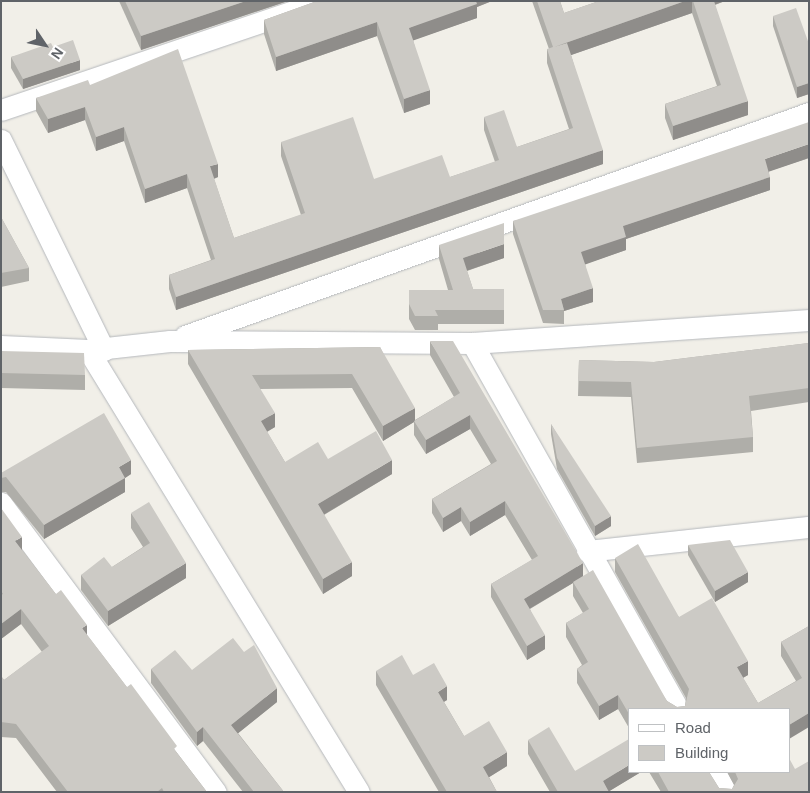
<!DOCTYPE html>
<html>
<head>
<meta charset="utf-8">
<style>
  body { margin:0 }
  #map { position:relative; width:810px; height:793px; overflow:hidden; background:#f1efe8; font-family:Arial,sans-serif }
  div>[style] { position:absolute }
  .roads { filter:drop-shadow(0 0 1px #b5b8bc) drop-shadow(0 0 1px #b5b8bc) }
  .minor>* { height:21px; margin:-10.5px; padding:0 10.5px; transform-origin:10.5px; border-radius:10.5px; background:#fff }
  .wall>* { inset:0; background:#afaea9 }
  .shaded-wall>* { inset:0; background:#8f8d8a }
  .building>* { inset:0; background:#cccac5 }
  span { translate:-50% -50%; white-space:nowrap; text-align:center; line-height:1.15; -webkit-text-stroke:5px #fff; paint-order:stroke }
  .frame { position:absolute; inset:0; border:2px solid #5f6368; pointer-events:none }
  .legend { position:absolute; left:628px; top:708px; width:162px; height:65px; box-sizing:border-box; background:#fff; border:1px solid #bfc1c3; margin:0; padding:6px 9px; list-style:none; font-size:15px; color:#5f6368 }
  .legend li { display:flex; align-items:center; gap:10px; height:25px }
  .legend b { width:25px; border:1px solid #bfc1c3 }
  .north { position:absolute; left:20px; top:20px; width:50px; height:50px; -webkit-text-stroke:4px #fff; paint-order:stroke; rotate:124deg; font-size:14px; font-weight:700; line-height:20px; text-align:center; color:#5f6368 }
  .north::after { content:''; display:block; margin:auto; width:18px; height:22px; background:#5f6368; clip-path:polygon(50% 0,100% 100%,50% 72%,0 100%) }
</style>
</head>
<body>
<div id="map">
  <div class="roads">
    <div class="minor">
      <div style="left:1px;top:110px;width:340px;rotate:-18.7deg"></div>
      <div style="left:1px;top:140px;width:234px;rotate:63.9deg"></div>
      <div style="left:185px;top:336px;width:663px;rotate:-19.67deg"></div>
      <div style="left:472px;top:343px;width:420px;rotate:60.6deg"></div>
      <div style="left:1px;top:346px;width:87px;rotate:2.6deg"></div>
      <div style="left:88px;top:350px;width:82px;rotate:-6.3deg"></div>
      <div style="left:170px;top:341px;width:302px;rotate:0.4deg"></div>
      <div style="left:472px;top:343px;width:338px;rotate:-3.9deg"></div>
      <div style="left:88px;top:350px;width:518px;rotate:58.49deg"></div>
      <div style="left:1px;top:503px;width:360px;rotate:53.4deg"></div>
      <div style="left:587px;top:551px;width:223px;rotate:-6.2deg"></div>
      <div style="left:715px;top:772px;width:23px;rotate:61deg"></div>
    </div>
  </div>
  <div class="wall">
    <div style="clip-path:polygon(119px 1px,288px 1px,141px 50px)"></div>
    <div style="clip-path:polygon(317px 1px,492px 1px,477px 7px,477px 18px,413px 40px,430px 104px,404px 113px,377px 36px,276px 71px,264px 34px,264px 20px)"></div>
    <div style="clip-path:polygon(532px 1px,560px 1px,564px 13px,599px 1px,725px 1px,715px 5px,748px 115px,673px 140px,665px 118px,665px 104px,717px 86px,692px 13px,571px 55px,603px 164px,176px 310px,169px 289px,169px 275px,211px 260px,187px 188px,145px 203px,124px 141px,96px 151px,85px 120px,48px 133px,36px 111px,36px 98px,90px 85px,218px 177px,214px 179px,234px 238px,301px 215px,281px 156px,281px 142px,374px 179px,450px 177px,495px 162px,484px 130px,484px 117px,517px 147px,569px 129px,547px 63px,547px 49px,549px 49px)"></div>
    <div style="clip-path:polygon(773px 16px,809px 44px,809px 94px,797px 98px,773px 26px)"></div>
    <div style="clip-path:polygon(53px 47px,80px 70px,23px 89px,11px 68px,11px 57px)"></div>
    <div style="clip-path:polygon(809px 158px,769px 171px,770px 190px,626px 239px,626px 250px,585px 264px,593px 302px,564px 311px,564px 324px,543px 323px,513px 234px,513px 221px)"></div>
    <div style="clip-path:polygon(1px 217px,29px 268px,29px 281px,1px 287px)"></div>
    <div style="clip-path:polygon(439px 245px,504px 258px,467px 271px,473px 289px,504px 289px,504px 324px,438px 324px,438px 330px,415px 330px,409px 319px,409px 290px,448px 290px,439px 259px)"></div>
    <div style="clip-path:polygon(430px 341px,583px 576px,667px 701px,677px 707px,685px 706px,686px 698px,615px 572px,615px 558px,679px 617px,748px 675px,743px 678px,758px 703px,796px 681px,781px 656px,781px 642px,809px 626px,809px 727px,629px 709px,629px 728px,618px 709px,599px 720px,577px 683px,577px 669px,582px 665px,566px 637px,566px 623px,583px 613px,573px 596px,573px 583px,530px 609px,545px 649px,527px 660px,491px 597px,491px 584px,532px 560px,505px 515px,470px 536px,461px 521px,443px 532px,432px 513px,432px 499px,491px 464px,470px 429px,426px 454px,414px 435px,414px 422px,383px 441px,352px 388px,260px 389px,275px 427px,267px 432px,285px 462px,328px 459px,392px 474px,324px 515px,352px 576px,323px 594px,188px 364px,188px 350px,380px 347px,415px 420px,454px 397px,430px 355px)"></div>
    <div style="clip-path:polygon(809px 343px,809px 402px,751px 411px,753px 437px,753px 452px,637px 463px,631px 397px,578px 396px,579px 360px,654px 362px)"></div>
    <div style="clip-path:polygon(1px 351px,85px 375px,85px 390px,1px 388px)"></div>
    <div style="clip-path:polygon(551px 424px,611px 526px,595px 536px,557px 469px,551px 434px)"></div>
    <div style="clip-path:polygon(1px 473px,131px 474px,125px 478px,125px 492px,44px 539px,6px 492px,1px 492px)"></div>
    <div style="clip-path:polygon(1px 508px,22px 550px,207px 792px,57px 792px,16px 738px,1px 737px,1px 676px,4px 680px,42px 652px,21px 624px,1px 639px)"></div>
    <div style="clip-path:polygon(131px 513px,186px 578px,108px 626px,81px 590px,81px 575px,112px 567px,143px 547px,131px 528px)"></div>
    <div style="clip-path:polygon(688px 545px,748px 582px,715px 602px,688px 555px)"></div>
    <div style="clip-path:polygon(151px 669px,192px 670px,277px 702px,238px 733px,284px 792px,243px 792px,203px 741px,197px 746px,151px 683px)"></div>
    <div style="clip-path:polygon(376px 671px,413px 675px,447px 700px,444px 702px,464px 736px,507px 766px,489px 777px,497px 792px,439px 792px,376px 685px)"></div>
    <div style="clip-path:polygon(528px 740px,575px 771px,641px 772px,609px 791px,609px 792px,550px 792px,528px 754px)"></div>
    <div style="clip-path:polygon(795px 769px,809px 792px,661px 792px,649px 772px,709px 772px,719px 788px,732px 789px,734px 785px,727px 772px,789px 772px)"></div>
  </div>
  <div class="shaded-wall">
    <div style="clip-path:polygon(246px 1px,288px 1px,141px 50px,141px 36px)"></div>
    <div style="clip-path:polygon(474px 1px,492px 1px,477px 7px,477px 18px,409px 42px,409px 28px)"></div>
    <div style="clip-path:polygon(685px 1px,692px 1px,692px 13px,554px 61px,554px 47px)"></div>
    <div style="clip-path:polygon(711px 1px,725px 1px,711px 6px)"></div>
    <div style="clip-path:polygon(377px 22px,377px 36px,276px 71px,276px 57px)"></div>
    <div style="clip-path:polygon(80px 60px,80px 70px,23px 89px,23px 79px)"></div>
    <div style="clip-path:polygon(809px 83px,809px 94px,797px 98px,797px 87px)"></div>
    <div style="clip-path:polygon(430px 90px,430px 104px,404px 113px,404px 99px)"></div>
    <div style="clip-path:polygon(748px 101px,748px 115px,673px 140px,673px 126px)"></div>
    <div style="clip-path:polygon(85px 107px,85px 120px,48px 133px,48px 119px)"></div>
    <div style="clip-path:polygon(124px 127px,124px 141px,96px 151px,96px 137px)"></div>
    <div style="clip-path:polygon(809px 144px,809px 158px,765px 173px,765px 159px)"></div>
    <div style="clip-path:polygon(603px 150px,603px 164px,176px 310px,176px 297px)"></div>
    <div style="clip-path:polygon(218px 164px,218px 177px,210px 180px,210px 166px)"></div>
    <div style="clip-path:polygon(187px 174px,187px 188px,145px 203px,145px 189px)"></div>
    <div style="clip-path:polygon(770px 177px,770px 190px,626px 239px,626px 250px,581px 266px,581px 252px,623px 226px)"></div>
    <div style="clip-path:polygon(504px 244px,504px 258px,463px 272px,463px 258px)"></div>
    <div style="clip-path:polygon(593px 288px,593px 302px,564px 311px,561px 299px)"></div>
    <div style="clip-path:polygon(415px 408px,415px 422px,414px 421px,414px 422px,383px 441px,383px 426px)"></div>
    <div style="clip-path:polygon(275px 413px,275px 427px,261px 435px,261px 421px)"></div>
    <div style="clip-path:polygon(470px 415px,470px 429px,426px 454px,426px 440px)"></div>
    <div style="clip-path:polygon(131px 460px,131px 474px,125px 478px,125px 492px,44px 539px,44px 525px,119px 467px)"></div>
    <div style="clip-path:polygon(392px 460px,392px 474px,318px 518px,318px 504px)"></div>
    <div style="clip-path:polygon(505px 501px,505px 515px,470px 536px,470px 522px)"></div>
    <div style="clip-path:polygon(461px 507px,461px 521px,443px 532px,443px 518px)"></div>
    <div style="clip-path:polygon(611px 516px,611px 526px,595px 536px,595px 526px)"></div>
    <div style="clip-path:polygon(22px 537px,22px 552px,15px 541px)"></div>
    <div style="clip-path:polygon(352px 562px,352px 576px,323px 594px,323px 579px)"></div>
    <div style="clip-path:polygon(186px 563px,186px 578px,108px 626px,108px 611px)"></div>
    <div style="clip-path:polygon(583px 563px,583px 577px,524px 612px,524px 599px)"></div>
    <div style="clip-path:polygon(748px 572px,748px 582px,715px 602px,715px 591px)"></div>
    <div style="clip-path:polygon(21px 609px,21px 624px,1px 639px,1px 624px)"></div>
    <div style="clip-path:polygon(87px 625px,87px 639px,82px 628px)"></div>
    <div style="clip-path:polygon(545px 635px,545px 649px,527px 660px,527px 646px)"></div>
    <div style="clip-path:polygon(748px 661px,748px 675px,737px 681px,737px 667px)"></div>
    <div style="clip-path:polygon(447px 686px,447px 700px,438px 705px,438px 692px)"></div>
    <div style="clip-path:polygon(277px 688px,277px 702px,231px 739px,231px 725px)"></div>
    <div style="clip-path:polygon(618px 695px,618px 709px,599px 720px,599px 706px)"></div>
    <div style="clip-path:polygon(809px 713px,809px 727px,789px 739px,789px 725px)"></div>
    <div style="clip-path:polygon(203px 727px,203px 741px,197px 746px,197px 732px)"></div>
    <div style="clip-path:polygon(507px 752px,507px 766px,483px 781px,483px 767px)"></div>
    <div style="clip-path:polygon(629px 765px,629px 772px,641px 772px,608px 792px,603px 781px)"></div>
  </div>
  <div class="building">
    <div style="clip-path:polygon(125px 1px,246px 1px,141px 36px)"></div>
    <div style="clip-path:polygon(317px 1px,476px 1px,477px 4px,409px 28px,430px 90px,404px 99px,377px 22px,276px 57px,264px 20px)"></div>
    <div style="clip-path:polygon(537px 1px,560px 1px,564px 13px,599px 1px,685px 1px,554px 47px,567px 43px,603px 150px,176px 297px,169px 275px,215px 259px,187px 174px,145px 189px,124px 127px,96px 137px,85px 107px,48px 119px,36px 98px,88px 80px,90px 85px,178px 49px,218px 164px,210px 166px,234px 238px,305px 213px,281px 142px,353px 117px,374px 179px,442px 155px,450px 177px,499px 160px,484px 117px,504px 110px,517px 147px,573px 128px,547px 49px,553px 47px)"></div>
    <div style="clip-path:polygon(693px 1px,714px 1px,748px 101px,673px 126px,665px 104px,721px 85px)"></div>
    <div style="clip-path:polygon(796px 8px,809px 44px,809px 83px,797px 87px,773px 16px)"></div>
    <div style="clip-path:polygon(73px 40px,80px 60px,23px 79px,11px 57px,51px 43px,53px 47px)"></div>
    <div style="clip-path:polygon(809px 122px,809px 144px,765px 159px,770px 177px,623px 226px,626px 237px,581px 252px,593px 288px,561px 299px,564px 310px,543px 310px,513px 221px)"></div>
    <div style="clip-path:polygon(1px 217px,29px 268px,1px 273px)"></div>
    <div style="clip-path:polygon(504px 223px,504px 244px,463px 258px,473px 289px,504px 289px,504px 310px,435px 310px,438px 316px,415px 316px,409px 304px,409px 290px,453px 290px,439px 245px)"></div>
    <div style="clip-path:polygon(430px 341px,453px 341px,583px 563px,524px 599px,545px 635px,527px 646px,491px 584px,538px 556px,505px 501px,470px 522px,461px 507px,443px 518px,432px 499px,497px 461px,470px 415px,426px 440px,414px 421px,460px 393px)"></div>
    <div style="clip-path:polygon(809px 343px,809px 388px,749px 396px,753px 437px,637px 448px,631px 382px,578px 381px,579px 360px,654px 362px)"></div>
    <div style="clip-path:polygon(380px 347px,415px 408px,383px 426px,352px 374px,252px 375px,275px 413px,261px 421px,285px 462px,318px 442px,328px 459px,376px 431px,392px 460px,318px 504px,352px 562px,323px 579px,188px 350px)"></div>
    <div style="clip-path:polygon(1px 351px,84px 353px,85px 375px,1px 373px)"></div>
    <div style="clip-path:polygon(104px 413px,131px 460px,119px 467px,125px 478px,44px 525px,6px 477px,1px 478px,1px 473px)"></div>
    <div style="clip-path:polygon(551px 424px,611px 516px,595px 526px,557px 458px)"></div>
    <div style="clip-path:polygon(149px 502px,186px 563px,108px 611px,81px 575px,104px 557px,112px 567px,150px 543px,131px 513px)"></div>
    <div style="clip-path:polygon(1px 508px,22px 537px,15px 541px,56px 594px,61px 590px,87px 625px,82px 628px,127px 687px,131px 684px,177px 746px,174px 749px,207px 792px,164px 792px,162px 788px,157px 792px,68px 792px,16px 724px,1px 722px,1px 676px,4px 680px,49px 646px,21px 609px,1px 624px,1px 595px,3px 594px,1px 591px)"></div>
    <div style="clip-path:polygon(730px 540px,748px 572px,715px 591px,688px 545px)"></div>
    <div style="clip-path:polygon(638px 544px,679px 617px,712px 598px,748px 661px,737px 667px,758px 703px,802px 678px,781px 642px,809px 626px,809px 713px,789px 725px,789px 709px,629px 709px,629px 714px,618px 695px,599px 706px,577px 669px,588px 662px,566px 623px,589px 609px,573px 582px,593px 570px,667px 701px,677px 707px,685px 706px,689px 689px,615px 558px)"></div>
    <div style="clip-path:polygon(233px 638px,244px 652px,254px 645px,277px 688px,231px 725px,284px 792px,254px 792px,203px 727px,197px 732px,151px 669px,175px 650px,192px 670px)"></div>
    <div style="clip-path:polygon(402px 655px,413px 675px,434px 663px,447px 686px,438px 692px,464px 736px,489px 721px,507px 752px,483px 767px,497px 792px,447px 792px,376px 671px)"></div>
    <div style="clip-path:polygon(549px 727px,575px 771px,629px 739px,629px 765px,603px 781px,609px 792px,558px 792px,528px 740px)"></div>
    <div style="clip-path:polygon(789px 758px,795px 769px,809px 761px,809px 792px,669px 792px,658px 772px,709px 772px,719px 788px,732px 789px,738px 779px,735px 772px,789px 772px)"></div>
  </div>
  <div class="frame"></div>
  <ul class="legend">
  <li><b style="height:6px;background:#fff"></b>Road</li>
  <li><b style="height:14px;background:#cccac5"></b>Building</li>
  </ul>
  <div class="north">N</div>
</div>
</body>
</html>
